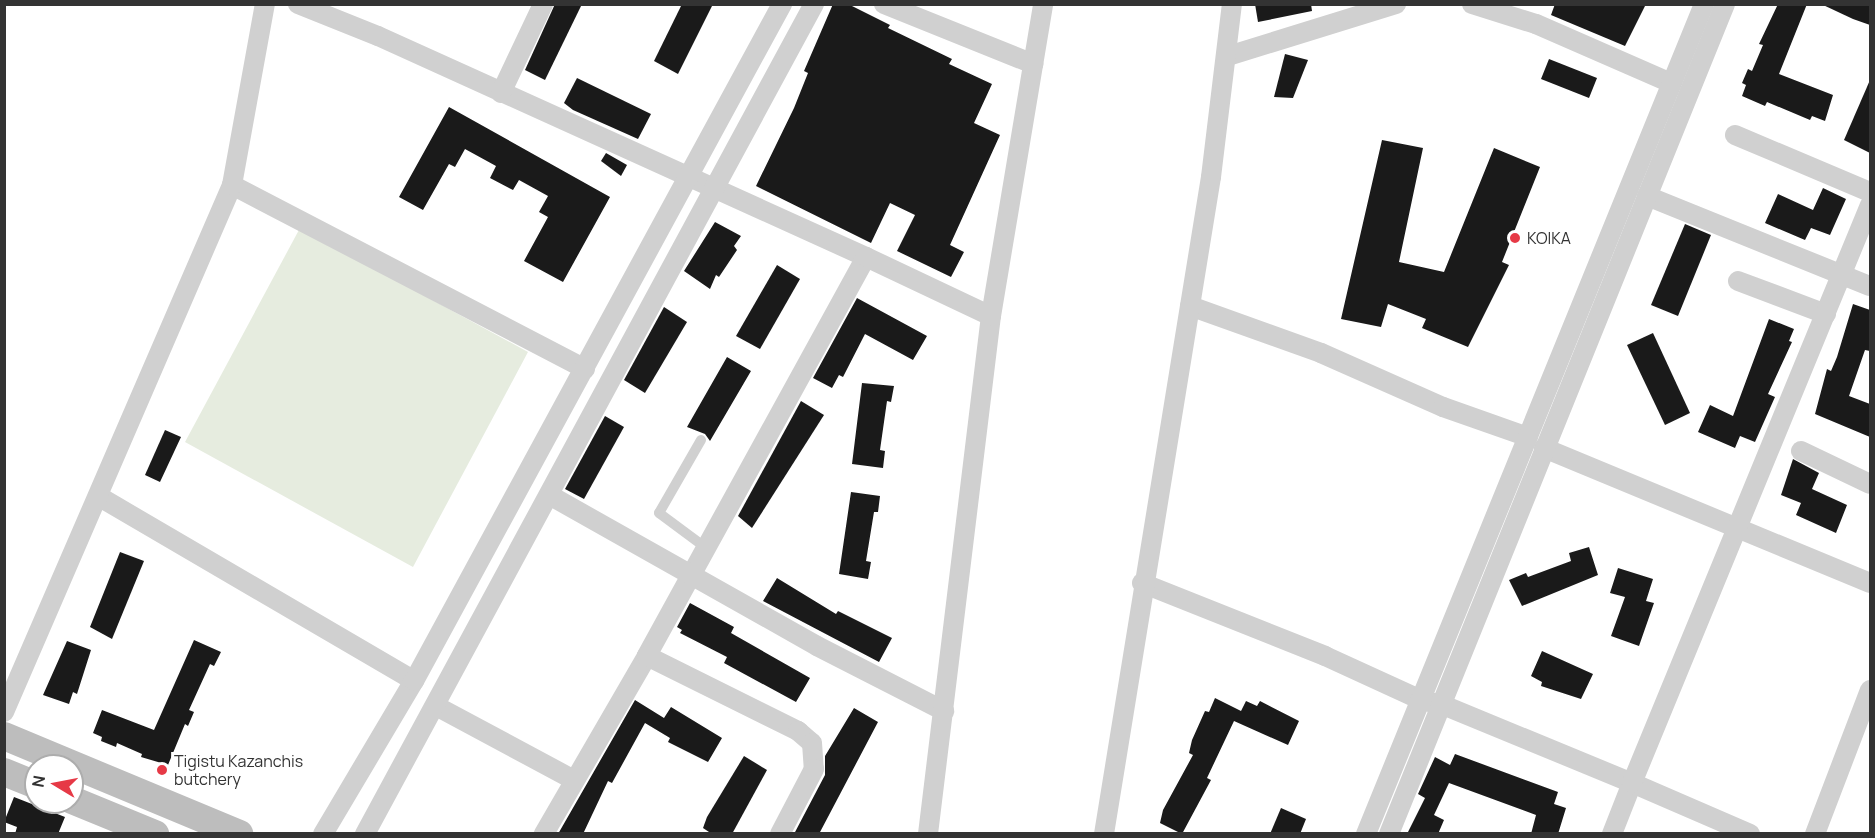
<!DOCTYPE html>
<html>
<head>
<meta charset="utf-8">
<style>
  body { margin:0 }
  #map { position:relative; width:1875px; height:838px; overflow:hidden; background:#fff; font-family:Manrope,sans-serif }
  div>[style] { position:absolute }
  .green>* { inset:0; background:#e6ecdf }
  .building>* { inset:0; background:#1a1a1a }
  .lane>* { height:10px; margin:-5px; padding:0 5px; transform-origin:5px; border-radius:5px; background:#d0d0d0 }
  .street>* { height:20px; margin:-10px; padding:0 10px; transform-origin:10px; border-radius:10px; background:#d0d0d0 }
  .secondary>* { height:28px; margin:-14px; padding:0 14px; transform-origin:14px; border-radius:14px; background:#bdbdbd }
  .dots>* { width:16px; height:16px; translate:-50% -50%; box-sizing:border-box; border:3px solid #fff; border-radius:50% }
  span { translate:-50% -50%; white-space:nowrap; text-align:center; line-height:1.15; -webkit-text-stroke:6px #fff; paint-order:stroke }
  .poi-label { font-size:16px; color:#333 }
  .left { translate:0 -50%; text-align:left }
  .frame { position:absolute; inset:0; border:6px solid #333; pointer-events:none }
  .north { position:absolute; left:24px; top:754px; width:60px; height:60px; box-sizing:border-box; background:#fff; border:2px solid #adadad; border-radius:50%; rotate:280deg; font-size:16px; font-weight:700; line-height:24px; text-align:center; color:#333 }
  .north::after { content:''; display:block; margin:auto; width:21px; height:27px; background:#e63946; clip-path:polygon(50% 0,100% 100%,50% 72%,0 100%) }
</style>
</head>
<body>
<div id="map">
  <div class="green">
    <div style="clip-path:polygon(300px 228px,528px 352px,413px 567px,185px 442px)"></div>
  </div>
  <div class="building">
    <div style="clip-path:polygon(555px 4px,582px 4px,545px 80px,525px 70px)"></div>
    <div style="clip-path:polygon(682px 4px,713px 4px,678px 74px,654px 61px)"></div>
    <div style="clip-path:polygon(833px 4px,848px 4px,890px 25px,888px 28px,952px 59px,949px 64px,992px 84px,974px 123px,1000px 135px,950px 245px,964px 252px,951px 277px,897px 251px,915px 215px,890px 203px,871px 243px,756px 186px,794px 108px,808px 73px,804px 71px)"></div>
    <div style="clip-path:polygon(1255px 4px,1311px 4px,1312px 11px,1258px 22px)"></div>
    <div style="clip-path:polygon(1555px 4px,1646px 4px,1625px 46px,1551px 15px)"></div>
    <div style="clip-path:polygon(1778px 4px,1807px 4px,1779px 74px,1833px 95px,1825px 121px,1812px 116px,1810px 120px,1767px 102px,1765px 106px,1742px 96px,1746px 85px,1742px 83px,1748px 69px,1752px 71px,1763px 45px,1759px 44px)"></div>
    <div style="clip-path:polygon(1821px 4px,1870px 4px,1870px 25px,1853px 19px)"></div>
    <div style="clip-path:polygon(1285px 54px,1308px 60px,1293px 98px,1274px 97px)"></div>
    <div style="clip-path:polygon(1549px 59px,1597px 78px,1589px 98px,1541px 79px)"></div>
    <div style="clip-path:polygon(577px 78px,651px 114px,638px 139px,573px 110px,564px 103px)"></div>
    <div style="clip-path:polygon(1870px 80px,1870px 153px,1844px 140px)"></div>
    <div style="clip-path:polygon(449px 107px,610px 197px,563px 282px,524px 261px,548px 217px,539px 212px,548px 196px,519px 180px,513px 190px,490px 178px,496px 166px,465px 149px,455px 167px,449px 164px,423px 210px,399px 197px)"></div>
    <div style="clip-path:polygon(1382px 140px,1423px 148px,1399px 262px,1444px 272px,1494px 148px,1540px 167px,1502px 262px,1509px 265px,1468px 347px,1422px 328px,1426px 319px,1388px 304px,1381px 327px,1341px 319px)"></div>
    <div style="clip-path:polygon(606px 153px,627px 165px,621px 176px,601px 161px)"></div>
    <div style="clip-path:polygon(1823px 188px,1846px 199px,1830px 235px,1811px 228px,1805px 240px,1765px 223px,1778px 194px,1813px 210px)"></div>
    <div style="clip-path:polygon(715px 222px,741px 236px,734px 246px,737px 250px,719px 277px,716px 275px,710px 289px,684px 271px)"></div>
    <div style="clip-path:polygon(1685px 224px,1711px 235px,1678px 316px,1651px 305px)"></div>
    <div style="clip-path:polygon(777px 265px,800px 279px,760px 349px,736px 336px)"></div>
    <div style="clip-path:polygon(857px 298px,927px 336px,913px 360px,865px 334px,843px 377px,839px 375px,832px 388px,813px 378px)"></div>
    <div style="clip-path:polygon(1853px 304px,1870px 310px,1870px 351px,1865px 350px,1849px 396px,1870px 404px,1870px 437px,1815px 414px,1827px 369px,1831px 371px,1837px 357px)"></div>
    <div style="clip-path:polygon(664px 307px,687px 322px,645px 393px,624px 380px)"></div>
    <div style="clip-path:polygon(1769px 319px,1794px 329px,1789px 341px,1792px 342px,1768px 394px,1775px 397px,1755px 442px,1740px 436px,1735px 448px,1698px 432px,1710px 405px,1733px 416px)"></div>
    <div style="clip-path:polygon(1653px 333px,1690px 413px,1665px 425px,1627px 345px)"></div>
    <div style="clip-path:polygon(727px 357px,751px 371px,710px 441px,705px 434px,687px 427px)"></div>
    <div style="clip-path:polygon(862px 383px,894px 386px,891px 402px,887px 401px,880px 450px,885px 451px,883px 468px,852px 464px)"></div>
    <div style="clip-path:polygon(801px 401px,824px 415px,752px 528px,738px 516px)"></div>
    <div style="clip-path:polygon(605px 416px,624px 427px,584px 499px,565px 489px)"></div>
    <div style="clip-path:polygon(165px 430px,181px 437px,160px 482px,145px 475px)"></div>
    <div style="clip-path:polygon(1793px 459px,1819px 473px,1812px 489px,1847px 505px,1836px 533px,1796px 515px,1801px 503px,1781px 495px)"></div>
    <div style="clip-path:polygon(851px 492px,880px 496px,878px 512px,874px 512px,866px 561px,871px 562px,868px 579px,839px 574px)"></div>
    <div style="clip-path:polygon(1589px 547px,1598px 575px,1522px 606px,1509px 580px,1526px 573px,1528px 577px,1571px 561px,1569px 553px)"></div>
    <div style="clip-path:polygon(120px 552px,144px 561px,112px 639px,90px 627px)"></div>
    <div style="clip-path:polygon(1618px 568px,1653px 579px,1646px 601px,1654px 603px,1639px 646px,1611px 636px,1625px 597px,1610px 593px)"></div>
    <div style="clip-path:polygon(777px 578px,836px 614px,838px 611px,892px 638px,879px 662px,763px 601px)"></div>
    <div style="clip-path:polygon(690px 603px,734px 627px,731px 633px,810px 678px,796px 702px,724px 663px,727px 657px,680px 633px,682px 630px,677px 627px)"></div>
    <div style="clip-path:polygon(194px 640px,221px 652px,214px 666px,210px 664px,189px 710px,194px 712px,188px 726px,185px 724px,168px 765px,141px 757px,142px 754px,117px 743px,116px 747px,101px 741px,102px 737px,93px 733px,102px 710px,154px 730px)"></div>
    <div style="clip-path:polygon(67px 641px,91px 650px,77px 694px,73px 692px,69px 704px,43px 695px)"></div>
    <div style="clip-path:polygon(1542px 651px,1593px 674px,1581px 699px,1541px 686px,1542px 682px,1531px 676px)"></div>
    <div style="clip-path:polygon(1215px 698px,1241px 711px,1246px 701px,1257px 706px,1260px 701px,1299px 721px,1288px 745px,1234px 721px,1207px 778px,1211px 780px,1182px 834px,1160px 823px,1163px 810px,1193px 755px,1189px 753px,1192px 740px,1205px 711px,1209px 712px)"></div>
    <div style="clip-path:polygon(635px 700px,664px 718px,671px 707px,722px 738px,708px 762px,668px 742px,670px 738px,645px 723px,612px 783px,608px 781px,583px 834px,558px 834px)"></div>
    <div style="clip-path:polygon(854px 708px,878px 722px,819px 834px,794px 834px,825px 775px,825px 756px)"></div>
    <div style="clip-path:polygon(1455px 754px,1558px 792px,1554px 804px,1566px 808px,1558px 834px,1531px 834px,1536px 815px,1449px 783px,1434px 815px,1444px 820px,1438px 834px,1407px 834px,1425px 798px,1418px 794px,1435px 757px,1450px 765px)"></div>
    <div style="clip-path:polygon(744px 756px,767px 770px,732px 834px,712px 834px,703px 828px,707px 817px)"></div>
    <div style="clip-path:polygon(14px 797px,65px 817px,58px 834px,15px 834px,17px 827px,4px 822px)"></div>
    <div style="clip-path:polygon(1281px 808px,1306px 819px,1300px 834px,1270px 834px)"></div>
  </div>
  <div class="lane">
    <div style="left:701px;top:440px;width:84px;rotate:119.9deg"></div>
    <div style="left:659px;top:513px;width:57px;rotate:36.5deg"></div>
  </div>
  <div class="street">
    <div style="left:298px;top:4px;width:86px;rotate:21.8deg"></div>
    <div style="left:378px;top:36px;width:536px;rotate:24.36deg"></div>
    <div style="left:866px;top:257px;width:455px;rotate:118.8deg"></div>
    <div style="left:647px;top:656px;width:206px;rotate:120.1deg"></div>
    <div style="left:884px;top:4px;width:161px;rotate:21.9deg"></div>
    <div style="left:1472px;top:4px;width:67px;rotate:17.4deg"></div>
    <div style="left:1536px;top:24px;width:147px;rotate:23.6deg"></div>
    <div style="left:1228px;top:56px;width:176px;rotate:-17.2deg"></div>
    <div style="left:501px;top:93px;width:98px;rotate:-64.7deg"></div>
    <div style="left:1735px;top:135px;width:147px;rotate:22.9deg"></div>
    <div style="left:232px;top:185px;width:398px;rotate:27.5deg"></div>
    <div style="left:1647px;top:196px;width:240px;rotate:22deg"></div>
    <div style="left:866px;top:257px;width:138px;rotate:25.3deg"></div>
    <div style="left:1738px;top:281px;width:94px;rotate:20.6deg"></div>
    <div style="left:1190px;top:306px;width:139px;rotate:19.7deg"></div>
    <div style="left:1321px;top:353px;width:133px;rotate:23.9deg"></div>
    <div style="left:1443px;top:407px;width:90px;rotate:19.4deg"></div>
    <div style="left:1544px;top:448px;width:353px;rotate:22.5deg"></div>
    <div style="left:1801px;top:451px;width:76px;rotate:25.6deg"></div>
    <div style="left:98px;top:496px;width:366px;rotate:30.3deg"></div>
    <div style="left:551px;top:496px;width:305px;rotate:29.4deg"></div>
    <div style="left:817px;top:646px;width:143px;rotate:27.1deg"></div>
    <div style="left:1142px;top:583px;width:197px;rotate:21.7deg"></div>
    <div style="left:1325px;top:656px;width:106px;rotate:24.6deg"></div>
    <div style="left:1421px;top:700px;width:23px;rotate:13deg"></div>
    <div style="left:1443px;top:705px;width:204px;rotate:22.4deg"></div>
    <div style="left:1632px;top:783px;width:55px;rotate:111.4deg"></div>
    <div style="left:647px;top:656px;width:169px;rotate:26.4deg"></div>
    <div style="left:798px;top:731px;width:18px;rotate:41deg"></div>
    <div style="left:812px;top:743px;width:26px;rotate:86deg"></div>
    <div style="left:814px;top:769px;width:73px;rotate:117.6deg"></div>
    <div style="left:436px;top:706px;width:157px;rotate:28.2deg"></div>
    <div style="left:4px;top:712px;width:574px;rotate:-66.6deg"></div>
    <div style="left:232px;top:185px;width:184px;rotate:-79.7deg"></div>
    <div style="left:323px;top:834px;width:178px;rotate:-59.3deg"></div>
    <div style="left:414px;top:681px;width:771px;rotate:-61.47deg"></div>
    <div style="left:365px;top:834px;width:944px;rotate:-61.59deg"></div>
    <div style="left:928px;top:834px;width:522px;rotate:-83.07deg"></div>
    <div style="left:991px;top:316px;width:316px;rotate:-80.5deg"></div>
    <div style="left:1104px;top:834px;width:666px;rotate:-80.75deg"></div>
    <div style="left:1211px;top:177px;width:174px;rotate:-83.1deg"></div>
    <div style="left:1366px;top:834px;width:896px;rotate:-67.84deg"></div>
    <div style="left:1389px;top:834px;width:895px;rotate:-67.96deg"></div>
    <div style="left:1750px;top:834px;width:129px;rotate:-156.6deg"></div>
    <div style="left:1632px;top:783px;width:625px;rotate:-67.62deg"></div>
    <div style="left:1815px;top:834px;width:154px;rotate:-69.1deg"></div>
  </div>
  <div class="secondary">
    <div style="left:4px;top:736px;width:255px;rotate:22.6deg"></div>
    <div style="left:4px;top:772px;width:35px;rotate:22deg"></div>
    <div style="left:72px;top:800px;width:90px;rotate:22.3deg"></div>
  </div>
  <div class="dots">
    <div style="left:1515px;top:238px;background:#e63946"></div>
    <div style="left:162px;top:770px;background:#e63946"></div>
  </div>
  <div class="poi-label">
    <span class="left" style="left:1527px;top:238px">KOIKA</span>
    <span class="left" style="left:174px;top:770px">Tigistu Kazanchis<br>butchery</span>
  </div>
  <div class="frame"></div>
  <div class="north">N</div>
</div>
</body>
</html>
